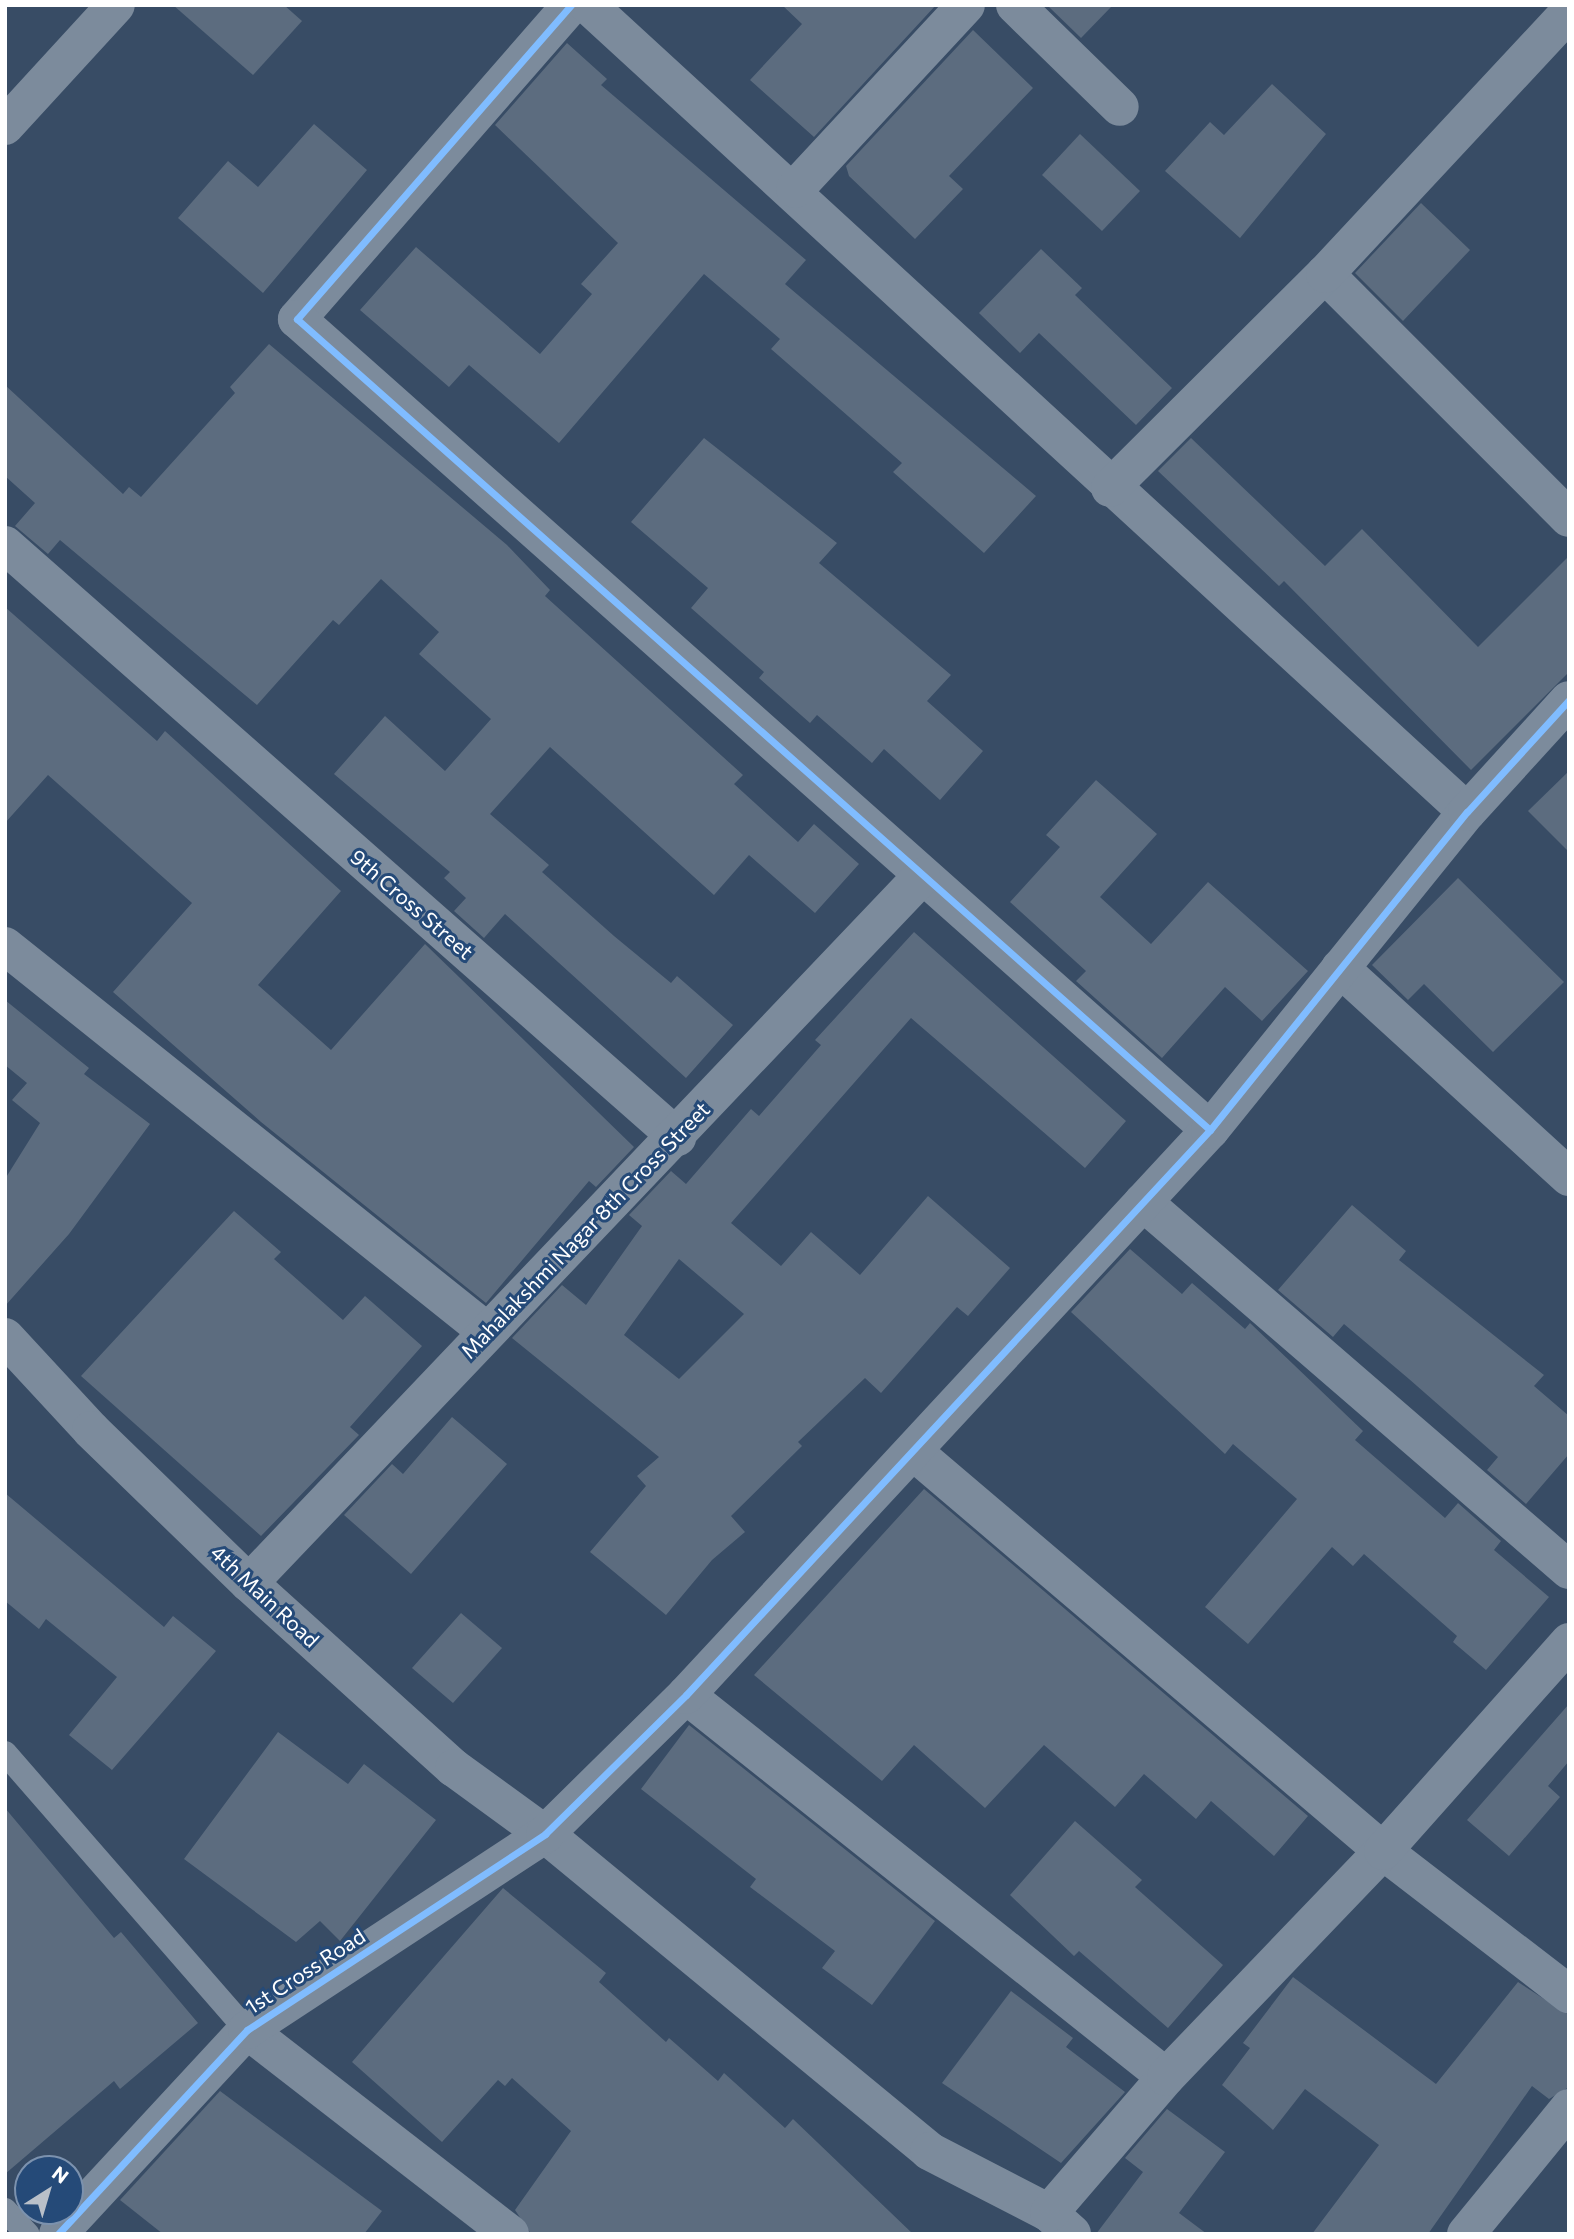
<!DOCTYPE html>
<html>
<head>
<meta charset="utf-8">
<style>
  body { margin:0 }
  #map { position:relative; width:1574px; height:2239px; overflow:hidden; background:#384c65; font-family:Commissioner,sans-serif }
  div>[style] { position:absolute }
  .building>* { inset:0; background:#5c6c7f }
  .service>* { height:24px; margin:-12px; padding:0 12px; transform-origin:12px; border-radius:12px; background:#7c8b9c }
  .minor>* { height:38px; margin:-19px; padding:0 19px; transform-origin:19px; border-radius:19px; background:#7c8b9c }
  .tertiary>* { height:38px; margin:-19px; padding:0 19px; transform-origin:19px; border-radius:19px; background:#7c8b9c }
  .cycleway>* { height:7px; margin:-3.5px; padding:0 3.5px; transform-origin:3.5px; border-radius:3.5px; background:#80bcff }
  span { translate:-50% -50%; white-space:nowrap; text-align:center; line-height:1.15; -webkit-text-stroke:6px #254a78; paint-order:stroke }
  .street-label { font-size:21px; color:#fff }
  .frame { position:absolute; inset:0; border:7px solid #fff; pointer-events:none }
  .north { position:absolute; left:14px; top:2155px; width:70px; height:70px; box-sizing:border-box; background:#254a78; border:2px solid #7c92ae; border-radius:50%; rotate:37deg; font-size:19px; font-weight:700; line-height:28px; text-align:center; color:#fff }
  .north::after { content:''; display:block; margin:auto; width:24px; height:32px; background:#b9c0c9; clip-path:polygon(50% 0,100% 100%,50% 72%,0 100%) }
</style>
</head>
<body>
<div id="map">
  <div class="building">
    <div style="clip-path:polygon(173px 5px,284px 5px,302px 21px,253px 75px)"></div>
    <div style="clip-path:polygon(782px 5px,936px 5px,814px 137px,750px 80px,802px 24px)"></div>
    <div style="clip-path:polygon(1047px 5px,1113px 5px,1081px 38px)"></div>
    <div style="clip-path:polygon(973px 30px,1033px 88px,949px 176px,963px 189px,915px 239px,849px 176px,846px 166px)"></div>
    <div style="clip-path:polygon(567px 43px,607px 79px,601px 85px,806px 260px,785px 284px,1036px 496px,984px 553px,893px 472px,902px 463px,771px 349px,780px 339px,704px 274px,559px 443px,469px 365px,449px 387px,360px 310px,416px 247px,540px 354px,592px 294px,581px 284px,618px 243px,495px 125px)"></div>
    <div style="clip-path:polygon(1272px 84px,1326px 134px,1240px 238px,1165px 171px,1210px 122px,1224px 135px)"></div>
    <div style="clip-path:polygon(314px 124px,367px 170px,263px 293px,178px 218px,228px 161px,258px 187px)"></div>
    <div style="clip-path:polygon(1080px 134px,1140px 191px,1102px 231px,1042px 175px)"></div>
    <div style="clip-path:polygon(1421px 203px,1470px 250px,1403px 321px,1355px 273px)"></div>
    <div style="clip-path:polygon(1041px 249px,1082px 288px,1075px 295px,1172px 388px,1136px 425px,1039px 333px,1020px 353px,979px 313px)"></div>
    <div style="clip-path:polygon(269px 344px,507px 545px,550px 590px,545px 596px,743px 775px,734px 784px,798px 842px,814px 824px,859px 864px,815px 913px,749px 855px,714px 895px,550px 747px,490px 814px,549px 865px,542px 872px,614px 936px,671px 983px,677px 976px,733px 1025px,686px 1078px,505px 914px,484px 938px,454px 911px,466px 898px,444px 878px,450px 872px,334px 774px,385px 716px,445px 771px,491px 719px,419px 654px,439px 632px,381px 579px,339px 625px,333px 620px,257px 705px,60px 540px,48px 554px,15px 526px,35px 503px,5px 476px,5px 385px,123px 494px,129px 487px,141px 497px,235px 393px,230px 387px)"></div>
    <div style="clip-path:polygon(704px 438px,837px 543px,819px 563px,951px 675px,927px 701px,983px 751px,940px 800px,884px 749px,872px 763px,817px 715px,810px 723px,759px 678px,764px 672px,691px 608px,708px 588px,631px 522px)"></div>
    <div style="clip-path:polygon(1191px 438px,1325px 566px,1362px 529px,1478px 647px,1569px 556px,1569px 672px,1471px 770px,1284px 581px,1279px 586px,1158px 471px)"></div>
    <div style="clip-path:polygon(5px 607px,157px 741px,165px 731px,341px 891px,258px 985px,331px 1050px,425px 944px,634px 1147px,596px 1187px,589px 1181px,486px 1303px,261px 1122px,113px 992px,192px 903px,48px 775px,5px 823px)"></div>
    <div style="clip-path:polygon(1569px 771px,1569px 852px,1528px 811px)"></div>
    <div style="clip-path:polygon(1096px 780px,1157px 834px,1100px 897px,1151px 944px,1208px 882px,1308px 971px,1262px 1021px,1225px 987px,1162px 1058px,1076px 981px,1086px 971px,1010px 902px,1060px 847px,1046px 835px)"></div>
    <div style="clip-path:polygon(1458px 878px,1564px 982px,1493px 1052px,1424px 984px,1408px 1000px,1372px 965px)"></div>
    <div style="clip-path:polygon(evenodd,914px 932px,1126px 1121px,1085px 1168px,911px 1018px,731px 1223px,781px 1266px,811px 1232px,860px 1275px,928px 1196px,1010px 1268px,968px 1316px,957px 1307px,881px 1393px,865px 1378px,798px 1442px,802px 1446px,731px 1516px,745px 1532px,712px 1560px,666px 1615px,590px 1552px,646px 1486px,637px 1476px,659px 1457px,512px 1338px,562px 1285px,586px 1305px,642px 1226px,629px 1215px,671px 1171px,686px 1184px,751px 1109px,759px 1116px,821px 1045px,815px 1040px,914px 932px,679px 1259px,744px 1314px,679px 1379px,624px 1335px,679px 1259px)"></div>
    <div style="clip-path:polygon(5px 1000px,89px 1068px,84px 1074px,150px 1124px,69px 1234px,5px 1306px,5px 1179px,40px 1123px,12px 1100px,27px 1083px,5px 1065px)"></div>
    <div style="clip-path:polygon(1352px 1205px,1406px 1251px,1399px 1260px,1544px 1375px,1534px 1386px,1569px 1416px,1569px 1454px,1526px 1504px,1487px 1470px,1498px 1457px,1409px 1379px,1344px 1324px,1333px 1337px,1278px 1290px)"></div>
    <div style="clip-path:polygon(234px 1211px,281px 1252px,274px 1259px,343px 1320px,365px 1296px,422px 1346px,350px 1427px,359px 1435px,261px 1536px,81px 1376px)"></div>
    <div style="clip-path:polygon(1130px 1249px,1182px 1294px,1192px 1283px,1245px 1329px,1250px 1323px,1363px 1431px,1355px 1440px,1445px 1518px,1458px 1503px,1501px 1541px,1494px 1550px,1549px 1597px,1486px 1670px,1453px 1642px,1457px 1636px,1364px 1554px,1353px 1566px,1332px 1547px,1248px 1644px,1205px 1607px,1297px 1499px,1233px 1444px,1225px 1454px,1071px 1312px)"></div>
    <div style="clip-path:polygon(452px 1417px,507px 1464px,411px 1574px,344px 1515px,392px 1464px,403px 1474px)"></div>
    <div style="clip-path:polygon(924px 1489px,1308px 1816px,1274px 1856px,1211px 1801px,1196px 1819px,1144px 1774px,1115px 1807px,1044px 1745px,985px 1808px,914px 1745px,882px 1781px,754px 1675px)"></div>
    <div style="clip-path:polygon(5px 1493px,164px 1627px,173px 1616px,216px 1651px,112px 1770px,69px 1735px,117px 1677px,46px 1619px,39px 1629px,5px 1601px)"></div>
    <div style="clip-path:polygon(461px 1613px,502px 1648px,453px 1703px,412px 1668px)"></div>
    <div style="clip-path:polygon(1569px 1704px,1569px 1761px,1548px 1786px,1560px 1797px,1509px 1856px,1467px 1820px)"></div>
    <div style="clip-path:polygon(689px 1725px,935px 1921px,872px 2005px,822px 1968px,835px 1951px,750px 1887px,756px 1879px,641px 1789px)"></div>
    <div style="clip-path:polygon(278px 1732px,348px 1784px,364px 1764px,436px 1820px,340px 1941px,320px 1921px,296px 1942px,184px 1859px)"></div>
    <div style="clip-path:polygon(5px 1808px,114px 1938px,121px 1932px,198px 2023px,120px 2089px,114px 2081px,5px 2174px)"></div>
    <div style="clip-path:polygon(1075px 1821px,1142px 1880px,1135px 1887px,1223px 1965px,1168px 2028px,1079px 1951px,1074px 1956px,1010px 1895px)"></div>
    <div style="clip-path:polygon(503px 1888px,606px 1973px,599px 1982px,666px 2042px,669px 2038px,718px 2081px,724px 2073px,785px 2128px,793px 2119px,913px 2234px,531px 2234px,515px 2210px,571px 2131px,512px 2078px,505px 2086px,498px 2080px,442px 2142px,352px 2062px)"></div>
    <div style="clip-path:polygon(1293px 1977px,1436px 2084px,1518px 1982px,1569px 2015px,1569px 2087px,1549px 2099px,1532px 2086px,1428px 2234px,1312px 2234px,1379px 2145px,1305px 2089px,1273px 2130px,1222px 2085px,1250px 2048px,1243px 2043px)"></div>
    <div style="clip-path:polygon(1011px 1991px,1073px 2038px,1066px 2047px,1125px 2092px,1061px 2163px,942px 2083px)"></div>
    <div style="clip-path:polygon(220px 2091px,382px 2211px,364px 2234px,163px 2234px,120px 2200px)"></div>
    <div style="clip-path:polygon(1167px 2109px,1225px 2152px,1179px 2213px,1207px 2234px,1096px 2234px,1143px 2172px,1125px 2158px)"></div>
  </div>
  <div class="service">
    <div style="left:5px;top:1753px;width:368px;rotate:48.9deg"></div>
    <div style="left:5px;top:2210px;width:33px;rotate:47deg"></div>
  </div>
  <div class="minor">
    <div style="left:571px;top:5px;width:417px;rotate:131.1deg"></div>
    <div style="left:297px;top:319px;width:1221px;rotate:41.61deg"></div>
    <div style="left:588px;top:5px;width:1193px;rotate:42.55deg"></div>
    <div style="left:1015px;top:5px;width:146px;rotate:44.2deg"></div>
    <div style="left:795px;top:189px;width:251px;rotate:-47.1deg"></div>
    <div style="left:1325px;top:274px;width:345px;rotate:45deg"></div>
    <div style="left:1110px;top:488px;width:303px;rotate:-44.9deg"></div>
    <div style="left:1325px;top:274px;width:353px;rotate:-47deg"></div>
    <div style="left:5px;top:545px;width:896px;rotate:41.38deg"></div>
    <div style="left:5px;top:946px;width:615px;rotate:38.66deg"></div>
    <div style="left:1340px;top:968px;width:310px;rotate:42.4deg"></div>
    <div style="left:1143px;top:1202px;width:563px;rotate:40.82deg"></div>
    <div style="left:5px;top:1337px;width:127px;rotate:47.2deg"></div>
    <div style="left:91px;top:1430px;width:220px;rotate:44.1deg"></div>
    <div style="left:249px;top:1583px;width:276px;rotate:42.1deg"></div>
    <div style="left:454px;top:1768px;width:112px;rotate:36deg"></div>
    <div style="left:545px;top:1834px;width:498px;rotate:39.5deg"></div>
    <div style="left:929px;top:2151px;width:135px;rotate:27.3deg"></div>
    <div style="left:1049px;top:2213px;width:31px;rotate:42deg"></div>
    <div style="left:914px;top:1452px;width:616px;rotate:40.39deg"></div>
    <div style="left:1383px;top:1851px;width:235px;rotate:37.6deg"></div>
    <div style="left:249px;top:1583px;width:975px;rotate:-46.41deg"></div>
    <div style="left:686px;top:1695px;width:613px;rotate:38.51deg"></div>
    <div style="left:247px;top:2030px;width:333px;rotate:37.8deg"></div>
    <div style="left:1049px;top:2213px;width:179px;rotate:-49.3deg"></div>
    <div style="left:1166px;top:2077px;width:313px;rotate:-46.2deg"></div>
    <div style="left:1383px;top:1851px;width:280px;rotate:-48.3deg"></div>
    <div style="left:58px;top:2234px;width:278px;rotate:-47.2deg"></div>
    <div style="left:247px;top:2030px;width:357px;rotate:-33.3deg"></div>
    <div style="left:545px;top:1834px;width:198px;rotate:-44.6deg"></div>
    <div style="left:686px;top:1695px;width:771px;rotate:-47.16deg"></div>
    <div style="left:1210px;top:1130px;width:409px;rotate:-51.1deg"></div>
    <div style="left:1467px;top:812px;width:151px;rotate:-47.7deg"></div>
    <div style="left:1466px;top:2234px;width:163px;rotate:-50.7deg"></div>
  </div>
  <div class="tertiary">
    <div style="left:5px;top:126px;width:164px;rotate:-47.5deg"></div>
  </div>
  <div class="cycleway">
    <div style="left:571px;top:5px;width:417px;rotate:131.1deg"></div>
    <div style="left:297px;top:319px;width:1221px;rotate:41.61deg"></div>
    <div style="left:58px;top:2234px;width:278px;rotate:-47.2deg"></div>
    <div style="left:247px;top:2030px;width:357px;rotate:-33.3deg"></div>
    <div style="left:545px;top:1834px;width:198px;rotate:-44.6deg"></div>
    <div style="left:686px;top:1695px;width:771px;rotate:-47.16deg"></div>
    <div style="left:1210px;top:1130px;width:409px;rotate:-51.1deg"></div>
    <div style="left:1467px;top:812px;width:151px;rotate:-47.7deg"></div>
  </div>
  <div class="street-label">
    <span style="left:412px;top:904px;rotate:41deg">9th Cross Street</span>
    <span style="left:585px;top:1230px;rotate:-46deg">Mahalakshmi Nagar 8th Cross Street</span>
    <span style="left:265px;top:1596px;rotate:43deg">4th Main Road</span>
    <span style="left:305px;top:1971px;rotate:-33deg">1st Cross Road</span>
  </div>
  <div class="frame"></div>
  <div class="north">N</div>
</div>
</body>
</html>
